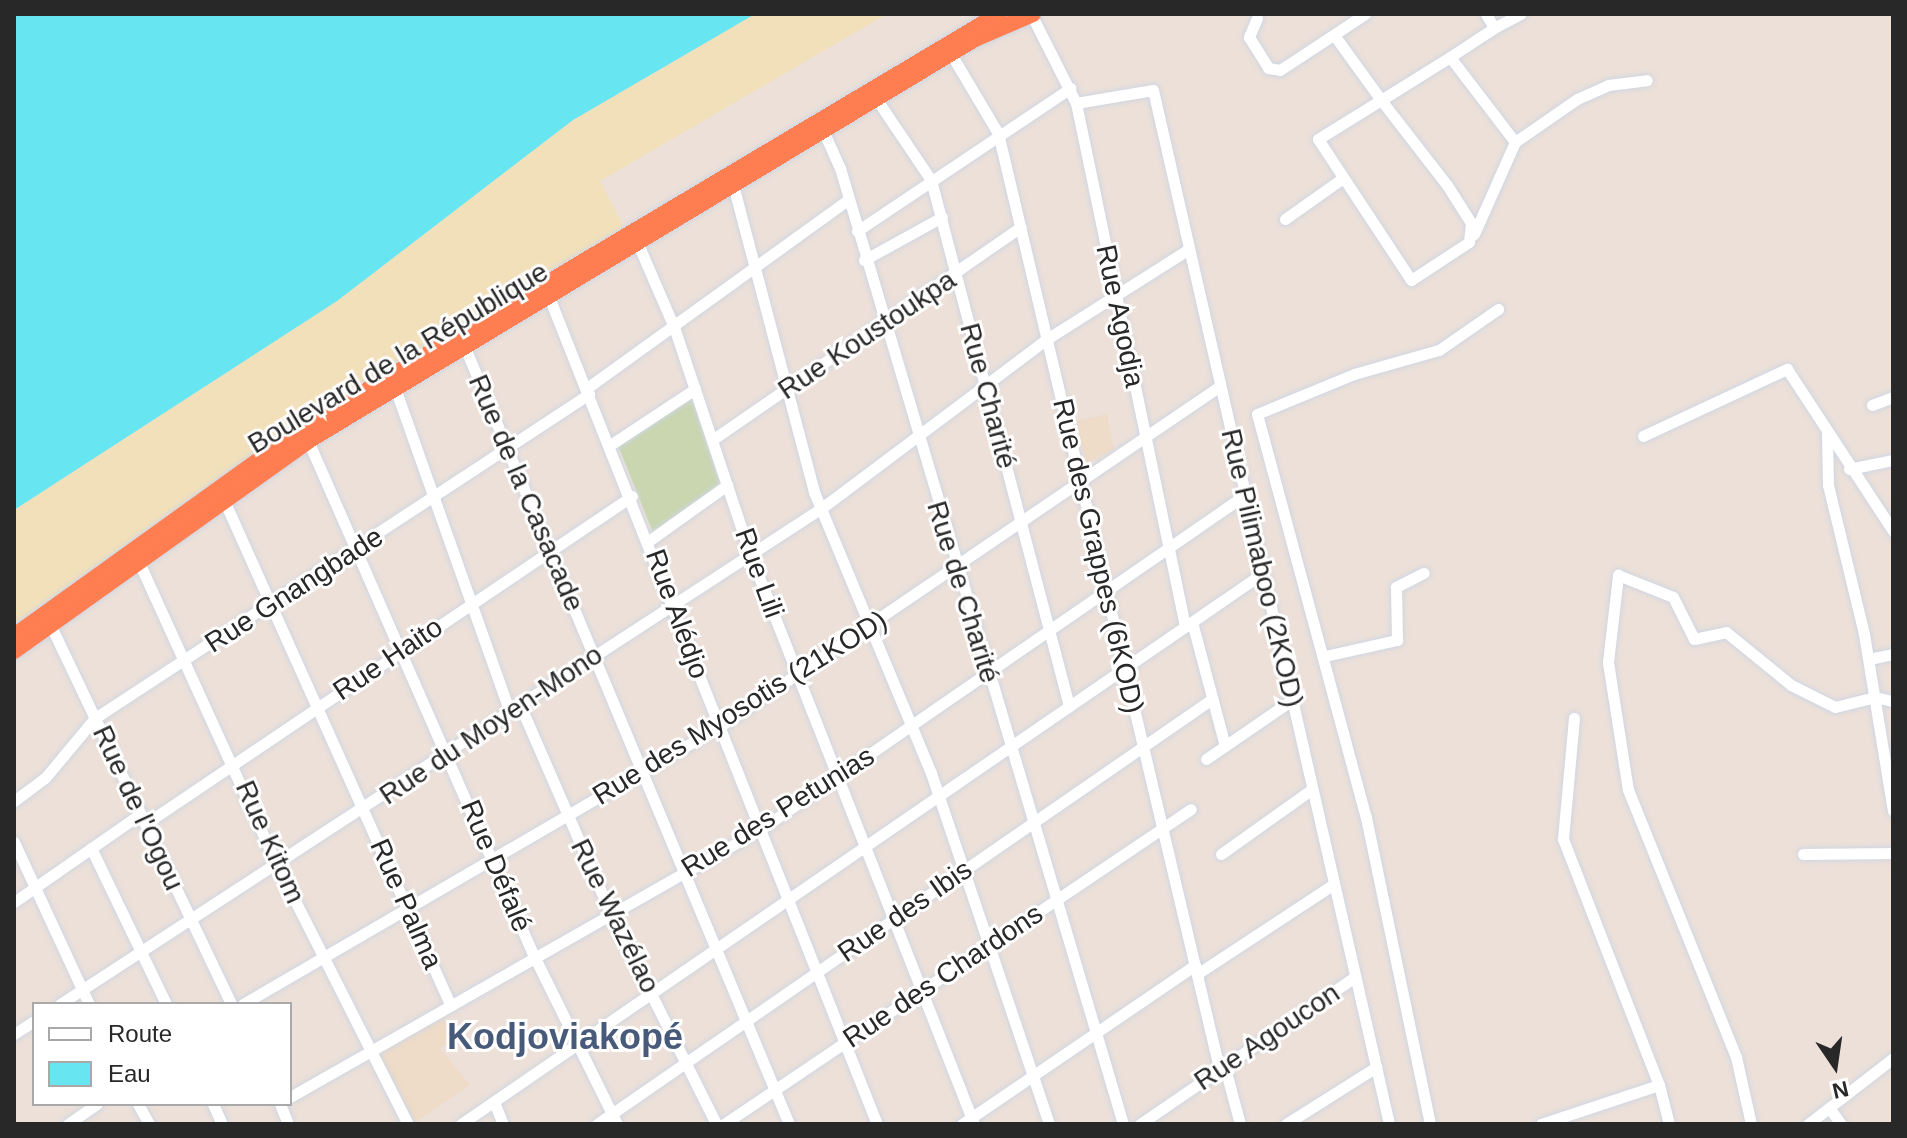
<!DOCTYPE html>
<html>
<head>
<meta charset="utf-8">
<style>
  body { margin:0 }
  #map { position:relative; width:1907px; height:1138px; overflow:hidden; background:#ece0d9; font-family:Helvetica,sans-serif }
  div>[style] { position:absolute }
  .education>* { inset:0; background:#eedbc8 }
  .sand>* { inset:0; background:#f2e0ba }
  .cemetery>* { inset:0; background:#c9d6b0 }
  .water>* { inset:0; background:#67e6f2 }
  .roads { filter:drop-shadow(0 0 2px #cfd6e2) drop-shadow(0 0 2px #cfd6e2) }
  .minor>* { height:11px; margin:-5.5px; padding:0 5.5px; transform-origin:5.5px; border-radius:5.5px; background:#fff }
  .highway>* { height:16px; margin:-8px; padding:0 8px; transform-origin:8px; border-radius:8px; background:#ff7e51 }
  span { translate:-50% -50%; white-space:nowrap; text-align:center; line-height:1.15; -webkit-text-stroke:6px #fff; paint-order:stroke }
  .street-label { font-size:28px; color:#282828 }
  .district-label { font-size:36px; color:#485a7a; font-weight:700 }
  .frame { position:absolute; inset:0; border:16px solid #282828; pointer-events:none }
  .legend { position:absolute; left:32px; top:1002px; width:260px; height:104px; box-sizing:border-box; background:#fff; border:2px solid #a9a9a9; margin:0; padding:10px 14px; list-style:none; font-size:24px; color:#282828 }
  .legend li { display:flex; align-items:center; gap:16px; height:40px }
  .legend b { width:40px; border:2px solid #a9a9a9 }
  .north { position:absolute; left:1795px; top:1026px; width:80px; height:80px; -webkit-text-stroke:6px #fff; paint-order:stroke; rotate:167deg; font-size:22px; font-weight:700; line-height:32px; text-align:center; color:#282828 }
  .north::after { content:''; display:block; margin:auto; width:28px; height:36px; background:#282828; clip-path:polygon(50% 0,100% 100%,50% 72%,0 100%) }
</style>
</head>
<body>
<div id="map">
  <div class="education">
    <div style="clip-path:polygon(1107px 414px,1114px 449px,1086px 464px,1077px 421px)"></div>
    <div style="clip-path:polygon(443px 1010px,449px 1043px,440px 1048px,470px 1085px,413px 1124px,380px 1055px)"></div>
  </div>
  <div class="sand">
    <div style="clip-path:polygon(755px 14px,887px 14px,600px 181px,624px 227px,296px 423px,14px 624px,14px 510px,337px 301px,573px 120px)"></div>
  </div>
  <div class="cemetery">
    <div style="clip-path:polygon(690px 394px,721px 486px,654px 535px,617px 443px)"></div>
  </div>
  <div class="water">
    <div style="clip-path:polygon(14px 14px,755px 14px,573px 120px,337px 301px,14px 510px)"></div>
  </div>
  <div class="roads">
    <div class="minor">
      <div style="left:1031px;top:14px;width:100px;rotate:63.2deg"></div>
      <div style="left:1076px;top:103px;width:534px;rotate:78.23deg"></div>
      <div style="left:1486px;top:14px;width:16px;rotate:60deg"></div>
      <div style="left:1257px;top:18px;width:21px;rotate:113deg"></div>
      <div style="left:1249px;top:37px;width:36px;rotate:58deg"></div>
      <div style="left:1268px;top:68px;width:12px;rotate:9deg"></div>
      <div style="left:1280px;top:70px;width:102px;rotate:-33.4deg"></div>
      <div style="left:1334px;top:35px;width:80px;rotate:54.1deg"></div>
      <div style="left:1381px;top:100px;width:108px;rotate:52.2deg"></div>
      <div style="left:1447px;top:185px;width:45px;rotate:57.7deg"></div>
      <div style="left:1471px;top:223px;width:19px;rotate:96deg"></div>
      <div style="left:1469px;top:242px;width:69px;rotate:146.8deg"></div>
      <div style="left:1411px;top:280px;width:169px;rotate:-123.4deg"></div>
      <div style="left:1318px;top:139px;width:74px;rotate:-31.8deg"></div>
      <div style="left:1381px;top:100px;width:81px;rotate:-31.9deg"></div>
      <div style="left:1450px;top:57px;width:53px;rotate:-33.4deg"></div>
      <div style="left:1494px;top:28px;width:30px;rotate:-28deg"></div>
      <div style="left:951px;top:54px;width:92px;rotate:59.3deg"></div>
      <div style="left:998px;top:133px;width:961px;rotate:76.7deg"></div>
      <div style="left:1450px;top:57px;width:107px;rotate:52.6deg"></div>
      <div style="left:873px;top:94px;width:104px;rotate:56deg"></div>
      <div style="left:931px;top:180px;width:544px;rotate:75.3deg"></div>
      <div style="left:1076px;top:103px;width:78px;rotate:-9.6deg"></div>
      <div style="left:1153px;top:90px;width:1061px;rotate:77.14deg"></div>
      <div style="left:821px;top:126px;width:46px;rotate:65.7deg"></div>
      <div style="left:840px;top:168px;width:997px;rotate:73.51deg"></div>
      <div style="left:733px;top:185px;width:318px;rotate:75.2deg"></div>
      <div style="left:814px;top:492px;width:304px;rotate:67.4deg"></div>
      <div style="left:931px;top:773px;width:370px;rotate:71.4deg"></div>
      <div style="left:1285px;top:219px;width:71px;rotate:-35.3deg"></div>
      <div style="left:857px;top:231px;width:257px;rotate:-33.8deg"></div>
      <div style="left:1474px;top:234px;width:101px;rotate:-66deg"></div>
      <div style="left:1515px;top:142px;width:75px;rotate:-34.7deg"></div>
      <div style="left:1577px;top:99px;width:34px;rotate:-24deg"></div>
      <div style="left:1608px;top:85px;width:39px;rotate:-7deg"></div>
      <div style="left:638px;top:244px;width:90px;rotate:66.6deg"></div>
      <div style="left:674px;top:327px;width:239px;rotate:71.5deg"></div>
      <div style="left:750px;top:554px;width:612px;rotate:68.55deg"></div>
      <div style="left:864px;top:260px;width:89px;rotate:-28.9deg"></div>
      <div style="left:547px;top:292px;width:895px;rotate:68.37deg"></div>
      <div style="left:466px;top:350px;width:839px;rotate:67.35deg"></div>
      <div style="left:395px;top:388px;width:344px;rotate:70.5deg"></div>
      <div style="left:587px;top:388px;width:322px;rotate:-35.8deg"></div>
      <div style="left:1872px;top:405px;width:22px;rotate:-21deg"></div>
      <div style="left:1827px;top:434px;width:51px;rotate:88.9deg"></div>
      <div style="left:1828px;top:485px;width:153px;rotate:76.4deg"></div>
      <div style="left:1864px;top:634px;width:179px;rotate:80.7deg"></div>
      <div style="left:306px;top:436px;width:566px;rotate:66.34deg"></div>
      <div style="left:533px;top:954px;width:190px;rotate:63.7deg"></div>
      <div style="left:1643px;top:436px;width:159px;rotate:-25deg"></div>
      <div style="left:1787px;top:369px;width:194px;rotate:56.8deg"></div>
      <div style="left:712px;top:440px;width:375px;rotate:-34.6deg"></div>
      <div style="left:610px;top:445px;width:102px;rotate:-33.4deg"></div>
      <div style="left:1849px;top:469px;width:45px;rotate:-11.6deg"></div>
      <div style="left:223px;top:498px;width:555px;rotate:65.84deg"></div>
      <div style="left:650px;top:540px;width:95px;rotate:-35.5deg"></div>
      <div style="left:137px;top:558px;width:333px;rotate:65.5deg"></div>
      <div style="left:275px;top:861px;width:295px;rotate:63.2deg"></div>
      <div style="left:49px;top:622px;width:423px;rotate:64.5deg"></div>
      <div style="left:1192px;top:622px;width:128px;rotate:75.1deg"></div>
      <div style="left:1325px;top:656px;width:74px;rotate:-12.5deg"></div>
      <div style="left:1397px;top:640px;width:53px;rotate:-91.1deg"></div>
      <div style="left:1396px;top:587px;width:31px;rotate:-27deg"></div>
      <div style="left:1869px;top:659px;width:25px;rotate:-12deg"></div>
      <div style="left:520px;top:705px;width:226px;rotate:66.5deg"></div>
      <div style="left:610px;top:912px;width:237px;rotate:63.4deg"></div>
      <div style="left:1574px;top:718px;width:121px;rotate:95.2deg"></div>
      <div style="left:1563px;top:839px;width:264px;rotate:68.7deg"></div>
      <div style="left:1206px;top:759px;width:104px;rotate:-34.5deg"></div>
      <div style="left:14px;top:801px;width:39px;rotate:-37deg"></div>
      <div style="left:45px;top:778px;width:78px;rotate:-50.2deg"></div>
      <div style="left:95px;top:718px;width:591px;rotate:-33.26deg"></div>
      <div style="left:145px;top:824px;width:587px;rotate:-33.96deg"></div>
      <div style="left:14px;top:842px;width:179px;rotate:65.2deg"></div>
      <div style="left:91px;top:848px;width:173px;rotate:64.3deg"></div>
      <div style="left:1221px;top:854px;width:112px;rotate:-35.5deg"></div>
      <div style="left:1803px;top:854px;width:90px;rotate:-0.6deg"></div>
      <div style="left:14px;top:902px;width:154px;rotate:-34.9deg"></div>
      <div style="left:1197px;top:974px;width:164px;rotate:-33.3deg"></div>
      <div style="left:60px;top:1004px;width:911px;rotate:-33.08deg"></div>
      <div style="left:823px;top:507px;width:280px;rotate:-36.9deg"></div>
      <div style="left:1047px;top:339px;width:168px;rotate:-32.4deg"></div>
      <div style="left:243px;top:1004px;width:551px;rotate:-30.2deg"></div>
      <div style="left:719px;top:727px;width:606px;rotate:-34.24deg"></div>
      <div style="left:14px;top:1034px;width:24px;rotate:-33deg"></div>
      <div style="left:1224px;top:1064px;width:62px;rotate:75.1deg"></div>
      <div style="left:290px;top:1097px;width:542px;rotate:-29.64deg"></div>
      <div style="left:761px;top:829px;width:588px;rotate:-34.61deg"></div>
      <div style="left:494px;top:1102px;width:24px;rotate:68deg"></div>
      <div style="left:138px;top:1104px;width:23px;rotate:61deg"></div>
      <div style="left:213px;top:1104px;width:22px;rotate:66deg"></div>
      <div style="left:280px;top:1104px;width:22px;rotate:68deg"></div>
      <div style="left:1830px;top:1109px;width:19px;rotate:54deg"></div>
      <div style="left:68px;top:1124px;width:35px;rotate:-35deg"></div>
      <div style="left:461px;top:1124px;width:973px;rotate:-34.49deg"></div>
      <div style="left:597px;top:1124px;width:748px;rotate:-34.65deg"></div>
      <div style="left:724px;top:1124px;width:563px;rotate:-34deg"></div>
      <div style="left:962px;top:1124px;width:282px;rotate:-34.3deg"></div>
      <div style="left:1140px;top:1124px;width:260px;rotate:-34.4deg"></div>
      <div style="left:1286px;top:1124px;width:107px;rotate:-32.3deg"></div>
      <div style="left:1430px;top:1124px;width:313px;rotate:-101.8deg"></div>
      <div style="left:1366px;top:818px;width:418px;rotate:-105.1deg"></div>
      <div style="left:1257px;top:414px;width:105px;rotate:-22.4deg"></div>
      <div style="left:1354px;top:374px;width:88px;rotate:-15.8deg"></div>
      <div style="left:1439px;top:350px;width:72px;rotate:-34.8deg"></div>
      <div style="left:1541px;top:1124px;width:124px;rotate:-18.3deg"></div>
      <div style="left:1659px;top:1085px;width:40px;rotate:75.6deg"></div>
      <div style="left:1751px;top:1124px;width:69px;rotate:-102.6deg"></div>
      <div style="left:1736px;top:1057px;width:288px;rotate:-112deg"></div>
      <div style="left:1628px;top:790px;width:130px;rotate:-98.9deg"></div>
      <div style="left:1608px;top:662px;width:88px;rotate:-83.4deg"></div>
      <div style="left:1618px;top:575px;width:59px;rotate:21.8deg"></div>
      <div style="left:1673px;top:597px;width:47px;rotate:63.4deg"></div>
      <div style="left:1694px;top:639px;width:33px;rotate:-12deg"></div>
      <div style="left:1726px;top:632px;width:84px;rotate:39.2deg"></div>
      <div style="left:1791px;top:685px;width:49px;rotate:26.6deg"></div>
      <div style="left:1835px;top:707px;width:41px;rotate:-14deg"></div>
      <div style="left:1875px;top:697px;width:18px;rotate:13deg"></div>
      <div style="left:1808px;top:1124px;width:108px;rotate:-37.8deg"></div>
    </div>
    <div class="highway">
      <div style="left:14px;top:636px;width:355px;rotate:-35.7deg"></div>
      <div style="left:302px;top:429px;width:811px;rotate:-30.77deg"></div>
      <div style="left:14px;top:651px;width:361px;rotate:-35.5deg"></div>
      <div style="left:308px;top:441px;width:779px;rotate:-31.08deg"></div>
      <div style="left:975px;top:39px;width:63px;rotate:-23.3deg"></div>
    </div>
  </div>
  <div class="street-label">
    <span style="left:1120px;top:316px;rotate:78deg">Rue Agodja</span>
    <span style="left:867px;top:335px;rotate:-34deg">Rue Koustoukpa</span>
    <span style="left:398px;top:358px;rotate:-31deg">Boulevard de la République</span>
    <span style="left:988px;top:396px;rotate:75deg">Rue Charité</span>
    <span style="left:526px;top:493px;rotate:67deg">Rue de la Casacade</span>
    <span style="left:1098px;top:556px;rotate:77deg">Rue des Grappes (6KOD)</span>
    <span style="left:1262px;top:568px;rotate:77deg">Rue Pilimaboo (2KOD)</span>
    <span style="left:759px;top:573px;rotate:70deg">Rue Lili</span>
    <span style="left:294px;top:590px;rotate:-33deg">Rue Gnangbade</span>
    <span style="left:963px;top:592px;rotate:73deg">Rue de Charité</span>
    <span style="left:677px;top:614px;rotate:70deg">Rue Alédjo</span>
    <span style="left:388px;top:659px;rotate:-34deg">Rue Haito</span>
    <span style="left:740px;top:708px;rotate:-32deg">Rue des Myosotis (21KOD)</span>
    <span style="left:491px;top:725px;rotate:-34deg">Rue du Moyen-Mono</span>
    <span style="left:138px;top:808px;rotate:65deg">Rue de l'Ogou</span>
    <span style="left:778px;top:812px;rotate:-32deg">Rue des Petunias</span>
    <span style="left:270px;top:842px;rotate:66deg">Rue Kitom</span>
    <span style="left:496px;top:866px;rotate:67deg">Rue Défalé</span>
    <span style="left:406px;top:904px;rotate:66deg">Rue Palma</span>
    <span style="left:905px;top:911px;rotate:-35deg">Rue des Ibis</span>
    <span style="left:615px;top:916px;rotate:64deg">Rue Wazélao</span>
    <span style="left:943px;top:976px;rotate:-34deg">Rue des Chardons</span>
    <span style="left:1267px;top:1037px;rotate:-34deg">Rue Agoucon</span>
  </div>
  <div class="district-label">
    <span style="left:565px;top:1037px">Kodjoviakopé</span>
  </div>
  <div class="frame"></div>
  <ul class="legend">
  <li><b style="height:10px;background:#fff"></b>Route</li>
  <li><b style="height:22px;background:#67e6f2"></b>Eau</li>
  </ul>
  <div class="north">N</div>
</div>
</body>
</html>
